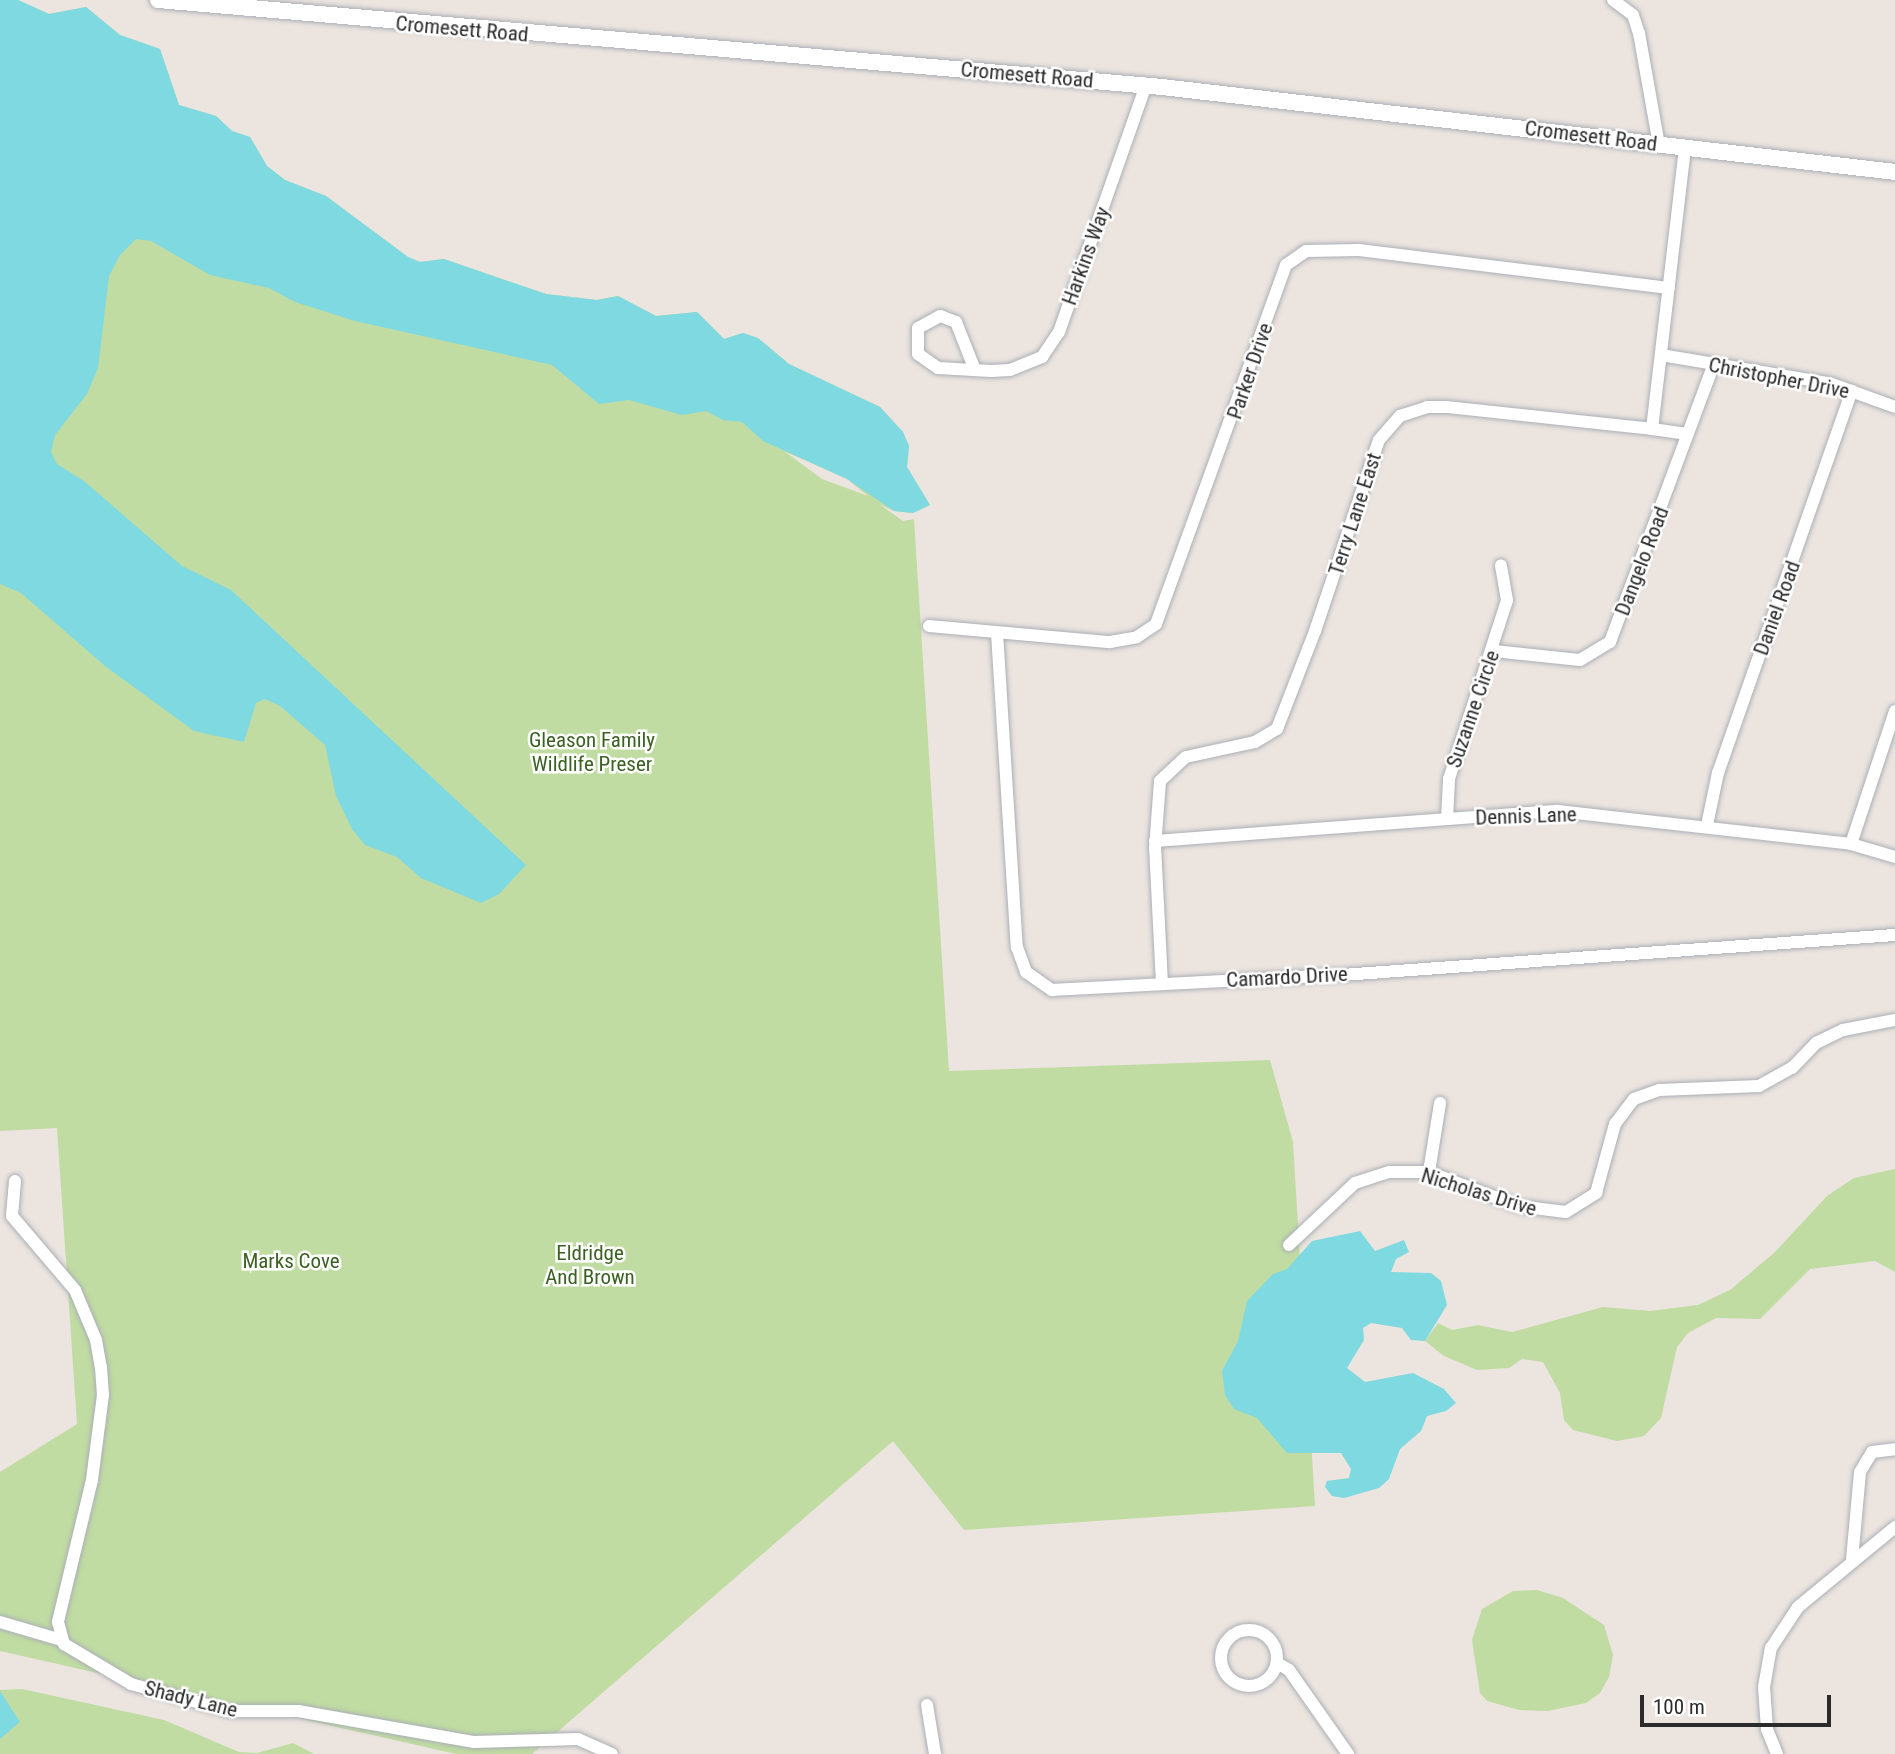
<!DOCTYPE html>
<html>
<head>
<meta charset="utf-8">
<style>
  body { margin:0 }
  #map { position:relative; width:1895px; height:1754px; overflow:hidden; background:#ebe4df; font-family:"Roboto Condensed",sans-serif }
  div>[style] { position:absolute }
  .green>* { inset:0; background:#c0dca2 }
  .water>* { inset:0; background:#7ed9e1 }
  .roads { filter:drop-shadow(0 0 2px #abafb6) drop-shadow(0 0 2px #abafb6) }
  .minor>* { height:12px; margin:-6px; padding:0 6px; transform-origin:6px; border-radius:6px; background:#fff }
  .minor>.ring { margin:-6px; padding:0; box-sizing:content-box; background:none; border:12px solid #fff; border-radius:50% }
  .tertiary>* { height:16px; margin:-8px; padding:0 8px; transform-origin:8px; border-radius:8px; background:#fff }
  span { translate:-50% -50%; white-space:nowrap; text-align:center; line-height:1.15; -webkit-text-stroke:5px #fff; paint-order:stroke }
  .street-label { font-size:21px; color:#2b2b2b }
  .park-label { font-size:21px; color:#3b6123 }
  .scale { position:absolute; left:1640px; top:1695px; width:191px; height:32px; box-sizing:border-box; border:4px solid #2b2b2b; border-top:0; padding-left:9px; font-size:21px; line-height:24px; white-space:nowrap; color:#2b2b2b; -webkit-text-stroke:5px #fff; paint-order:stroke }
</style>
</head>
<body>
<div id="map">
  <div class="green">
    <div style="clip-path:polygon(evenodd,0 0,18px 0,49px 14px,86px 7px,120px 35px,160px 49px,179px 105px,216px 116px,232px 131px,250px 137px,267px 166px,285px 180px,326px 196px,408px 257px,420px 262px,444px 259px,546px 294px,597px 300px,618px 296px,656px 316px,697px 312px,724px 339px,743px 333px,758px 338px,789px 364px,880px 407px,903px 432px,909px 446px,907px 467px,930px 505px,913px 513px,894px 511px,879px 504px,903px 521px,914px 519px,949px 1071px,1270px 1060px,1293px 1142px,1315px 1506px,964px 1530px,893px 1441px,532px 1754px,456px 1754px,0 1651px,0 1472px,77px 1424px,57px 1128px,0 1131px,0 0,784px 451px,847px 479px,868px 496px,822px 479px,784px 451px)"></div>
    <div style="clip-path:polygon(1895px 1169px,1895px 1272px,1875px 1261px,1810px 1269px,1760px 1319px,1716px 1318px,1688px 1333px,1677px 1347px,1661px 1418px,1644px 1436px,1617px 1441px,1573px 1430px,1564px 1420px,1560px 1393px,1543px 1362px,1522px 1359px,1509px 1368px,1477px 1370px,1444px 1356px,1425px 1341px,1438px 1323px,1452px 1330px,1478px 1325px,1512px 1332px,1603px 1307px,1650px 1311px,1698px 1305px,1730px 1290px,1775px 1252px,1827px 1196px,1854px 1178px)"></div>
    <div style="clip-path:polygon(1537px 1590px,1563px 1598px,1604px 1625px,1613px 1655px,1609px 1677px,1600px 1693px,1586px 1703px,1548px 1711px,1519px 1710px,1487px 1701px,1480px 1693px,1472px 1640px,1482px 1609px,1513px 1591px)"></div>
    <div style="clip-path:polygon(22px 1689px,164px 1720px,239px 1752px,257px 1753px,293px 1743px,314px 1754px,0 1754px,0 1690px)"></div>
  </div>
  <div class="water">
    <div style="clip-path:polygon(0 0,18px 0,49px 14px,86px 7px,120px 35px,160px 49px,179px 105px,216px 116px,232px 131px,250px 137px,267px 166px,285px 180px,326px 196px,408px 257px,420px 262px,444px 259px,546px 294px,597px 300px,618px 296px,656px 316px,697px 312px,724px 339px,743px 333px,758px 338px,789px 364px,880px 407px,903px 432px,909px 446px,907px 467px,930px 505px,913px 513px,894px 511px,847px 479px,763px 441px,742px 422px,723px 420px,706px 411px,682px 415px,629px 400px,599px 404px,552px 365px,355px 321px,295px 302px,269px 288px,210px 275px,151px 241px,136px 239px,120px 255px,109px 276px,98px 368px,87px 394px,55px 435px,51px 452px,57px 464px,84px 481px,182px 566px,231px 590px,526px 865px,499px 894px,481px 903px,421px 878px,397px 857px,365px 845px,352px 829px,336px 796px,325px 745px,280px 706px,265px 699px,256px 703px,244px 742px,194px 731px,105px 666px,21px 593px,0 584px)"></div>
    <div style="clip-path:polygon(1360px 1231px,1375px 1251px,1404px 1240px,1409px 1252px,1396px 1259px,1391px 1272px,1431px 1273px,1441px 1281px,1447px 1305px,1425px 1341px,1411px 1340px,1402px 1328px,1371px 1323px,1363px 1328px,1364px 1340px,1347px 1368px,1365px 1382px,1413px 1373px,1444px 1389px,1456px 1403px,1446px 1411px,1427px 1416px,1421px 1431px,1400px 1449px,1389px 1479px,1379px 1488px,1344px 1498px,1332px 1496px,1325px 1487px,1327px 1481px,1349px 1478px,1351px 1469px,1341px 1453px,1287px 1453px,1257px 1418px,1234px 1409px,1225px 1395px,1222px 1371px,1238px 1341px,1247px 1301px,1273px 1274px,1287px 1269px,1312px 1241px)"></div>
    <div style="clip-path:polygon(0 1691px,20px 1722px,0 1739px)"></div>
  </div>
  <div class="roads">
    <div class="minor">
      <div style="left:1613px;top:0;width:25px;rotate:37deg"></div>
      <div style="left:1633px;top:15px;width:19px;rotate:72deg"></div>
      <div style="left:1639px;top:33px;width:114px;rotate:79.9deg"></div>
      <div style="left:1661px;top:355px;width:170px;rotate:9.5deg"></div>
      <div style="left:1829px;top:383px;width:70px;rotate:20deg"></div>
      <div style="left:975px;top:370px;width:52px;rotate:-111.6deg"></div>
      <div style="left:956px;top:322px;width:17px;rotate:-159deg"></div>
      <div style="left:940px;top:316px;width:25px;rotate:151deg"></div>
      <div style="left:918px;top:328px;width:26px;rotate:90deg"></div>
      <div style="left:918px;top:354px;width:24px;rotate:35deg"></div>
      <div style="left:938px;top:368px;width:53px;rotate:3.2deg"></div>
      <div style="left:991px;top:371px;width:19px;rotate:-3deg"></div>
      <div style="left:1010px;top:370px;width:35px;rotate:-22deg"></div>
      <div style="left:1042px;top:357px;width:30px;rotate:-56deg"></div>
      <div style="left:1059px;top:332px;width:262px;rotate:-70.6deg"></div>
      <div style="left:1652px;top:429px;width:36px;rotate:8deg"></div>
      <div style="left:929px;top:626px;width:182px;rotate:5.1deg"></div>
      <div style="left:1110px;top:642px;width:27px;rotate:-10deg"></div>
      <div style="left:1137px;top:637px;width:23px;rotate:-34deg"></div>
      <div style="left:1156px;top:624px;width:382px;rotate:-70.1deg"></div>
      <div style="left:1286px;top:265px;width:24px;rotate:-35deg"></div>
      <div style="left:1306px;top:251px;width:53px;rotate:-1.1deg"></div>
      <div style="left:1359px;top:250px;width:312px;rotate:7deg"></div>
      <div style="left:997px;top:633px;width:315px;rotate:86.4deg"></div>
      <div style="left:1017px;top:947px;width:27px;rotate:70deg"></div>
      <div style="left:1026px;top:972px;width:32px;rotate:35deg"></div>
      <div style="left:1052px;top:990px;width:290px;rotate:-3deg"></div>
      <div style="left:1342px;top:975px;width:554px;rotate:-4.14deg"></div>
      <div style="left:1494px;top:651px;width:86px;rotate:6deg"></div>
      <div style="left:1580px;top:660px;width:35px;rotate:-31deg"></div>
      <div style="left:1610px;top:642px;width:297px;rotate:-69.5deg"></div>
      <div style="left:1447px;top:819px;width:40px;rotate:-87.1deg"></div>
      <div style="left:1449px;top:779px;width:188px;rotate:-72deg"></div>
      <div style="left:1507px;top:600px;width:35px;rotate:-100deg"></div>
      <div style="left:1707px;top:825px;width:53px;rotate:-78.1deg"></div>
      <div style="left:1718px;top:773px;width:405px;rotate:-70.7deg"></div>
      <div style="left:1155px;top:841px;width:404px;rotate:-4.3deg"></div>
      <div style="left:1558px;top:811px;width:295px;rotate:6.4deg"></div>
      <div style="left:1851px;top:844px;width:46px;rotate:16.5deg"></div>
      <div style="left:1851px;top:844px;width:140px;rotate:-71.7deg"></div>
      <div style="left:1162px;top:984px;width:136px;rotate:-92.9deg"></div>
      <div style="left:1155px;top:848px;width:67px;rotate:-85.7deg"></div>
      <div style="left:1160px;top:781px;width:35px;rotate:-43deg"></div>
      <div style="left:1186px;top:757px;width:71px;rotate:-12.3deg"></div>
      <div style="left:1255px;top:742px;width:26px;rotate:-31deg"></div>
      <div style="left:1277px;top:729px;width:105px;rotate:-68.8deg"></div>
      <div style="left:1315px;top:631px;width:201px;rotate:-71.5deg"></div>
      <div style="left:1379px;top:440px;width:32px;rotate:-49deg"></div>
      <div style="left:1400px;top:416px;width:28px;rotate:-18deg"></div>
      <div style="left:1427px;top:407px;width:20px"></div>
      <div style="left:1447px;top:407px;width:206px;rotate:6.1deg"></div>
      <div style="left:1652px;top:429px;width:284px;rotate:-83.3deg"></div>
      <div style="left:1429px;top:1172px;width:70px;rotate:-80.9deg"></div>
      <div style="left:15px;top:1181px;width:35px;rotate:95deg"></div>
      <div style="left:12px;top:1216px;width:97px;rotate:49.6deg"></div>
      <div style="left:75px;top:1290px;width:54px;rotate:67.2deg"></div>
      <div style="left:96px;top:1340px;width:27px;rotate:80deg"></div>
      <div style="left:101px;top:1367px;width:28px;rotate:86deg"></div>
      <div style="left:103px;top:1395px;width:86px;rotate:97.4deg"></div>
      <div style="left:92px;top:1480px;width:146px;rotate:103.5deg"></div>
      <div style="left:58px;top:1622px;width:23px;rotate:75deg"></div>
      <div style="left:64px;top:1644px;width:78px;rotate:30.8deg"></div>
      <div style="left:131px;top:1684px;width:102px;rotate:15.4deg"></div>
      <div style="left:229px;top:1711px;width:69px"></div>
      <div style="left:298px;top:1711px;width:179px;rotate:10deg"></div>
      <div style="left:474px;top:1742px;width:104px;rotate:-1.7deg"></div>
      <div style="left:578px;top:1739px;width:37px;rotate:24deg"></div>
      <div style="left:1289px;top:1245px;width:91px;rotate:-43.2deg"></div>
      <div style="left:1355px;top:1183px;width:36px;rotate:-18deg"></div>
      <div style="left:1389px;top:1172px;width:40px"></div>
      <div style="left:1429px;top:1172px;width:95px;rotate:20.9deg"></div>
      <div style="left:1518px;top:1206px;width:48px;rotate:7.1deg"></div>
      <div style="left:1566px;top:1212px;width:36px;rotate:-32deg"></div>
      <div style="left:1596px;top:1193px;width:72px;rotate:-74.6deg"></div>
      <div style="left:1615px;top:1124px;width:31px;rotate:-53deg"></div>
      <div style="left:1634px;top:1099px;width:27px;rotate:-20deg"></div>
      <div style="left:1659px;top:1090px;width:100px;rotate:-2.3deg"></div>
      <div style="left:1759px;top:1086px;width:38px;rotate:-29deg"></div>
      <div style="left:1792px;top:1068px;width:35px;rotate:-46deg"></div>
      <div style="left:1816px;top:1043px;width:30px;rotate:-26deg"></div>
      <div style="left:1843px;top:1030px;width:53px;rotate:-10.9deg"></div>
      <div style="left:1852px;top:1560px;width:88px;rotate:-84.8deg"></div>
      <div style="left:1860px;top:1472px;width:23px;rotate:-59deg"></div>
      <div style="left:1872px;top:1452px;width:23px;rotate:-7deg"></div>
      <div style="left:0;top:1622px;width:64px;rotate:16.4deg"></div>
      <div class="ring" style="left:1221px;top:1630px;width:44px;height:44px"></div>
      <div style="left:1277px;top:1663px;width:14px;rotate:30deg"></div>
      <div style="left:1289px;top:1670px;width:103px;rotate:54.9deg"></div>
      <div style="left:927px;top:1705px;width:50px;rotate:80.7deg"></div>
      <div style="left:1777px;top:1754px;width:27px;rotate:-112deg"></div>
      <div style="left:1767px;top:1729px;width:42px;rotate:-94.1deg"></div>
      <div style="left:1764px;top:1687px;width:40px;rotate:-80deg"></div>
      <div style="left:1771px;top:1648px;width:49px;rotate:-56.6deg"></div>
      <div style="left:1798px;top:1607px;width:126px;rotate:-39.5deg"></div>
    </div>
    <div class="tertiary">
      <div style="left:158px;top:0;width:1008px;rotate:4.95deg"></div>
      <div style="left:1162px;top:87px;width:738px;rotate:6.61deg"></div>
    </div>
  </div>
  <div class="street-label">
    <span style="left:462px;top:29px;rotate:5deg">Cromesett Road</span>
    <span style="left:1027px;top:75px;rotate:5deg">Cromesett Road</span>
    <span style="left:1591px;top:136px;rotate:7deg">Cromesett Road</span>
    <span style="left:1086px;top:256px;rotate:-70deg">Harkins Way</span>
    <span style="left:1250px;top:371px;rotate:-71deg">Parker Drive</span>
    <span style="left:1779px;top:378px;rotate:11deg">Christopher Drive</span>
    <span style="left:1355px;top:514px;rotate:-72deg">Terry Lane East</span>
    <span style="left:1642px;top:561px;rotate:-69deg">Dangelo Road</span>
    <span style="left:1777px;top:608px;rotate:-70deg">Daniel Road</span>
    <span style="left:1473px;top:709px;rotate:-71deg">Suzanne Circle</span>
    <span style="left:1526px;top:816px;rotate:-2deg">Dennis Lane</span>
    <span style="left:1287px;top:977px;rotate:-3deg">Camardo Drive</span>
    <span style="left:1479px;top:1192px;rotate:17deg">Nicholas Drive</span>
    <span style="left:191px;top:1699px;rotate:14deg">Shady Lane</span>
  </div>
  <div class="park-label">
    <span style="left:592px;top:752px">Gleason Family<br>Wildlife Preser</span>
    <span style="left:590px;top:1265px">Eldridge<br>And Brown</span>
    <span style="left:291px;top:1261px">Marks Cove</span>
  </div>
  <div class="scale">100 m</div>
</div>
</body>
</html>
